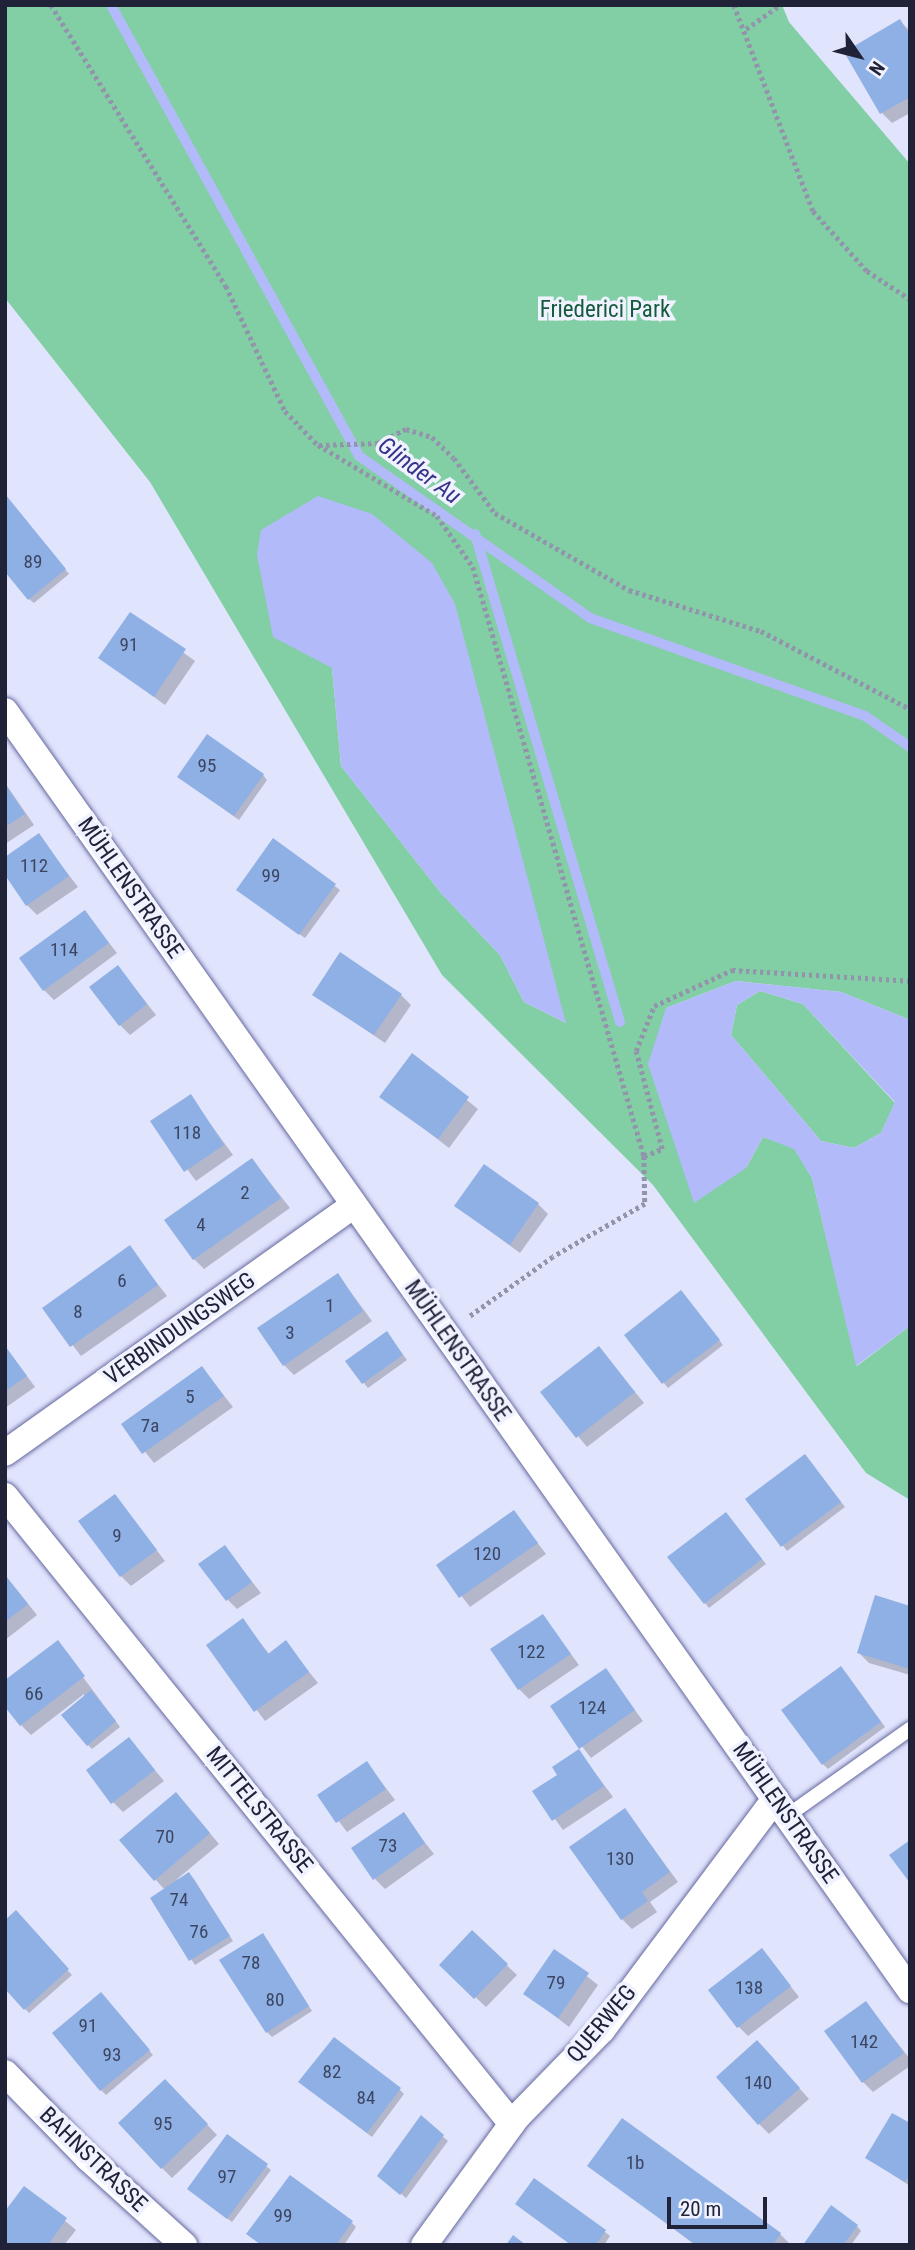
<!DOCTYPE html>
<html>
<head>
<meta charset="utf-8">
<style>
  body { margin:0 }
  #map { position:relative; width:915px; height:2250px; overflow:hidden; background:#e1e4fd; font-family:"Roboto Condensed",sans-serif }
  div>[style] { position:absolute }
  .green>* { inset:0; background:#82cea5 }
  .water>* { inset:0; background:#b3baf9 }
  .shadow>* { inset:0; background:#0003 }
  .stream>* { height:10px; margin:-5px; padding:0 5px; transform-origin:5px; border-radius:5px; background:#b3baf9 }
  .building>* { inset:0; background:#8fb0e4 }
  .path>* { height:4.5px; margin-top:-2.25px; transform-origin:0; background:repeating-linear-gradient(90deg,#9194ab 0 3.5px,transparent 0 7px) }
  .roads { filter:drop-shadow(0 0 2px #65699f) drop-shadow(0 0 2px #65699f) }
  .service>* { height:14px; margin:-7px; padding:0 7px; transform-origin:7px; border-radius:7px; background:#fff }
  .minor>* { height:26px; margin:-13px; padding:0 13px; transform-origin:13px; border-radius:13px; background:#fff }
  span { translate:-50% -50%; white-space:nowrap; text-align:center; line-height:1.15; -webkit-text-stroke:7px #f0f2ff; paint-order:stroke }
  .number-label { font-size:19px; color:#3c4663 }
  .number-label span { -webkit-text-stroke-width:0 }
  .park-label { font-size:23px; color:#145a3b }
  .street-label { font-size:23px; color:#202238 }
  .water-label { font-size:24px; color:#36318a; font-style:italic }
  .frame { position:absolute; inset:0; border:7px solid #202238; pointer-events:none }
  .north { position:absolute; left:824px; top:21px; width:70px; height:70px; -webkit-text-stroke:5px #f0f2ff; paint-order:stroke; rotate:125deg; font-size:19px; font-weight:700; line-height:28px; text-align:center; color:#202238 }
  .north::after { content:''; display:block; margin:auto; width:24px; height:32px; background:#202238; clip-path:polygon(50% 0,100% 100%,50% 72%,0 100%) }
  .scale { position:absolute; left:667px; top:2197px; width:100px; height:32px; box-sizing:border-box; border:4px solid #202238; border-top:0; padding-left:9px; font-size:21px; line-height:24px; white-space:nowrap; color:#202238; -webkit-text-stroke:5px #f0f2ff; paint-order:stroke }
</style>
</head>
<body>
<div id="map">
  <div class="green">
    <div style="clip-path:polygon(evenodd,5px 5px,782px 5px,789px 22px,910px 164px,910px 1020px,841px 992px,736px 981px,666px 1008px,746px 1168px,763px 1137px,794px 1148px,812px 1178px,857px 1366px,910px 1326px,910px 1500px,866px 1473px,653px 1185px,442px 975px,150px 482px,5px 298px,5px 5px,332px 668px,566px 1023px,524px 1002px,500px 955px,441px 893px,341px 766px,332px 668px)"></div>
    <div style="clip-path:polygon(760px 991px,803px 1004px,895px 1103px,881px 1133px,854px 1148px,821px 1141px,731px 1035px,737px 1005px)"></div>
  </div>
  <div class="water">
    <div style="clip-path:polygon(318px 496px,372px 514px,432px 563px,455px 604px,566px 1023px,524px 1002px,500px 955px,441px 893px,341px 766px,332px 668px,273px 637px,257px 555px,261px 530px)"></div>
    <div style="clip-path:polygon(evenodd,736px 981px,841px 992px,910px 1020px,910px 1326px,856px 1366px,812px 1178px,794px 1149px,763px 1137px,746px 1168px,694px 1203px,648px 1064px,666px 1008px,736px 981px,760px 991px,803px 1004px,895px 1102px,881px 1133px,854px 1148px,821px 1141px,731px 1035px,737px 1005px,760px 991px)"></div>
  </div>
  <div class="shadow">
    <div style="clip-path:polygon(900px 21px,910px 31px,910px 113px,892px 123px,882px 113px)"></div>
    <div style="clip-path:polygon(11px 502px,69px 574px,34px 603px,29px 599px)"></div>
    <div style="clip-path:polygon(130px 614px,195px 661px,165px 705px,101px 658px)"></div>
    <div style="clip-path:polygon(263px 775px,267px 780px,239px 820px,184px 781px)"></div>
    <div style="clip-path:polygon(5px 783px,34px 825px,5px 844px)"></div>
    <div style="clip-path:polygon(39px 836px,78px 887px,37px 915px,27px 905px)"></div>
    <div style="clip-path:polygon(274px 840px,340px 890px,305px 938px,243px 894px)"></div>
    <div style="clip-path:polygon(85px 912px,117px 953px,54px 1000px,44px 990px)"></div>
    <div style="clip-path:polygon(118px 967px,156px 1015px,130px 1035px,120px 1025px)"></div>
    <div style="clip-path:polygon(314px 995px,401px 995px,411px 1005px,385px 1043px)"></div>
    <div style="clip-path:polygon(412px 1056px,478px 1109px,449px 1148px,382px 1096px)"></div>
    <div style="clip-path:polygon(190px 1096px,233px 1155px,196px 1181px,152px 1122px)"></div>
    <div style="clip-path:polygon(252px 1160px,290px 1208px,204px 1269px,194px 1259px)"></div>
    <div style="clip-path:polygon(538px 1204px,548px 1214px,520px 1253px,456px 1206px)"></div>
    <div style="clip-path:polygon(129px 1247px,167px 1296px,81px 1356px,44px 1308px)"></div>
    <div style="clip-path:polygon(338px 1275px,372px 1321px,294px 1375px,284px 1365px)"></div>
    <div style="clip-path:polygon(685px 1297px,723px 1345px,668px 1388px,626px 1336px)"></div>
    <div style="clip-path:polygon(391px 1338px,407px 1360px,368px 1388px,347px 1362px)"></div>
    <div style="clip-path:polygon(5px 1346px,35px 1387px,5px 1408px)"></div>
    <div style="clip-path:polygon(599px 1348px,644px 1403px,587px 1447px,542px 1392px)"></div>
    <div style="clip-path:polygon(202px 1368px,233px 1407px,154px 1463px,123px 1424px)"></div>
    <div style="clip-path:polygon(810px 1461px,845px 1507px,787px 1551px,748px 1499px)"></div>
    <div style="clip-path:polygon(115px 1496px,165px 1561px,131px 1586px,121px 1576px)"></div>
    <div style="clip-path:polygon(514px 1512px,546px 1554px,470px 1607px,438px 1566px)"></div>
    <div style="clip-path:polygon(730px 1519px,766px 1564px,709px 1608px,705px 1603px)"></div>
    <div style="clip-path:polygon(225px 1548px,261px 1593px,237px 1609px,227px 1599px)"></div>
    <div style="clip-path:polygon(5px 1575px,37px 1615px,5px 1640px)"></div>
    <div style="clip-path:polygon(910px 1608px,910px 1675px,869px 1663px,859px 1653px)"></div>
    <div style="clip-path:polygon(543px 1616px,579px 1665px,529px 1699px,519px 1689px)"></div>
    <div style="clip-path:polygon(242px 1620px,270px 1655px,286px 1643px,318px 1683px,265px 1721px,208px 1645px)"></div>
    <div style="clip-path:polygon(57px 1642px,120px 1727px,92px 1749px,88px 1745px,84px 1694px,31px 1735px,21px 1725px)"></div>
    <div style="clip-path:polygon(605px 1670px,643px 1721px,591px 1758px,552px 1707px)"></div>
    <div style="clip-path:polygon(846px 1673px,885px 1727px,828px 1769px,823px 1764px)"></div>
    <div style="clip-path:polygon(129px 1739px,164px 1781px,123px 1812px,113px 1802px)"></div>
    <div style="clip-path:polygon(579px 1751px,613px 1797px,563px 1830px,535px 1792px,560px 1775px)"></div>
    <div style="clip-path:polygon(367px 1763px,395px 1800px,347px 1832px,319px 1795px)"></div>
    <div style="clip-path:polygon(186px 1805px,219px 1844px,176px 1880px,189px 1874px,194px 1879px,233px 1941px,195px 1965px,152px 1899px,165px 1890px,155px 1879px)"></div>
    <div style="clip-path:polygon(625px 1810px,678px 1882px,650px 1902px,657px 1912px,632px 1929px,622px 1919px)"></div>
    <div style="clip-path:polygon(403px 1815px,434px 1854px,385px 1889px,375px 1879px)"></div>
    <div style="clip-path:polygon(16px 1913px,72px 1975px,29px 2013px,5px 1987px)"></div>
    <div style="clip-path:polygon(472px 1932px,517px 1975px,486px 2007px,441px 1965px)"></div>
    <div style="clip-path:polygon(263px 1935px,312px 2011px,272px 2037px,267px 2032px)"></div>
    <div style="clip-path:polygon(762px 1950px,799px 1997px,748px 2036px,738px 2026px)"></div>
    <div style="clip-path:polygon(555px 1951px,598px 1985px,569px 2027px,525px 1993px)"></div>
    <div style="clip-path:polygon(105px 1999px,153px 2055px,106px 2095px,101px 2090px)"></div>
    <div style="clip-path:polygon(866px 2003px,910px 2059px,910px 2066px,873px 2092px,863px 2082px)"></div>
    <div style="clip-path:polygon(767px 2052px,809px 2099px,769px 2134px,759px 2124px)"></div>
    <div style="clip-path:polygon(305px 2086px,399px 2089px,404px 2094px,372px 2137px)"></div>
    <div style="clip-path:polygon(175px 2091px,217px 2135px,172px 2178px,162px 2168px)"></div>
    <div style="clip-path:polygon(421px 2118px,448px 2141px,406px 2198px,384px 2180px)"></div>
    <div style="clip-path:polygon(910px 2125px,910px 2186px,867px 2158px)"></div>
    <div style="clip-path:polygon(590px 2165px,780px 2234px,790px 2244px,695px 2245px)"></div>
    <div style="clip-path:polygon(266px 2166px,271px 2170px,232px 2222px,193px 2193px)"></div>
    <div style="clip-path:polygon(535px 2180px,605px 2232px,610px 2236px,604px 2245px,572px 2245px)"></div>
    <div style="clip-path:polygon(25px 2188px,76px 2230px,64px 2245px,5px 2245px)"></div>
    <div style="clip-path:polygon(352px 2223px,356px 2227px,344px 2245px,262px 2245px)"></div>
    <div style="clip-path:polygon(857px 2226px,861px 2231px,851px 2245px,808px 2245px)"></div>
  </div>
  <div class="stream">
    <div style="left:111px;top:5px;width:515px;rotate:61.19deg"></div>
    <div style="left:359px;top:456px;width:282px;rotate:35deg"></div>
    <div style="left:590px;top:618px;width:292px;rotate:19.6deg"></div>
    <div style="left:865px;top:716px;width:55px;rotate:34.6deg"></div>
    <div style="left:475px;top:534px;width:509px;rotate:73.45deg"></div>
  </div>
  <div class="building">
    <div style="clip-path:polygon(900px 19px,910px 36px,910px 97px,880px 114px,844px 52px)"></div>
    <div style="clip-path:polygon(5px 494px,66px 569px,28px 600px,5px 572px)"></div>
    <div style="clip-path:polygon(130px 612px,186px 649px,154px 697px,98px 658px)"></div>
    <div style="clip-path:polygon(207px 734px,264px 774px,234px 816px,177px 777px)"></div>
    <div style="clip-path:polygon(5px 784px,25px 814px,5px 827px)"></div>
    <div style="clip-path:polygon(39px 833px,69px 876px,26px 906px,5px 875px,5px 857px)"></div>
    <div style="clip-path:polygon(273px 838px,336px 884px,299px 935px,236px 890px)"></div>
    <div style="clip-path:polygon(85px 910px,109px 943px,43px 991px,19px 958px)"></div>
    <div style="clip-path:polygon(340px 952px,402px 994px,374px 1035px,312px 995px)"></div>
    <div style="clip-path:polygon(118px 965px,147px 1004px,119px 1026px,89px 987px)"></div>
    <div style="clip-path:polygon(412px 1053px,469px 1097px,438px 1139px,379px 1097px)"></div>
    <div style="clip-path:polygon(191px 1094px,224px 1145px,184px 1172px,150px 1121px)"></div>
    <div style="clip-path:polygon(252px 1158px,281px 1198px,193px 1260px,164px 1220px)"></div>
    <div style="clip-path:polygon(484px 1164px,539px 1203px,510px 1245px,454px 1206px)"></div>
    <div style="clip-path:polygon(130px 1245px,158px 1285px,70px 1347px,42px 1308px)"></div>
    <div style="clip-path:polygon(338px 1273px,363px 1311px,283px 1366px,257px 1328px)"></div>
    <div style="clip-path:polygon(681px 1290px,720px 1340px,662px 1384px,624px 1335px)"></div>
    <div style="clip-path:polygon(387px 1331px,403px 1355px,362px 1384px,345px 1361px)"></div>
    <div style="clip-path:polygon(5px 1346px,27px 1376px,5px 1391px)"></div>
    <div style="clip-path:polygon(599px 1346px,635px 1392px,576px 1438px,540px 1392px)"></div>
    <div style="clip-path:polygon(202px 1366px,224px 1396px,142px 1454px,121px 1424px)"></div>
    <div style="clip-path:polygon(805px 1454px,841px 1502px,781px 1547px,745px 1499px)"></div>
    <div style="clip-path:polygon(115px 1494px,157px 1550px,120px 1577px,78px 1521px)"></div>
    <div style="clip-path:polygon(514px 1510px,538px 1543px,459px 1598px,436px 1565px)"></div>
    <div style="clip-path:polygon(726px 1512px,762px 1559px,704px 1604px,667px 1557px)"></div>
    <div style="clip-path:polygon(225px 1545px,252px 1582px,226px 1601px,198px 1564px)"></div>
    <div style="clip-path:polygon(5px 1575px,28px 1604px,5px 1622px)"></div>
    <div style="clip-path:polygon(875px 1595px,910px 1606px,910px 1669px,857px 1653px)"></div>
    <div style="clip-path:polygon(543px 1614px,571px 1654px,518px 1690px,490px 1649px)"></div>
    <div style="clip-path:polygon(243px 1618px,268px 1654px,286px 1640px,309px 1672px,254px 1712px,206px 1645px)"></div>
    <div style="clip-path:polygon(58px 1640px,85px 1676px,20px 1726px,5px 1707px,5px 1680px)"></div>
    <div style="clip-path:polygon(841px 1666px,881px 1722px,822px 1765px,781px 1710px)"></div>
    <div style="clip-path:polygon(606px 1668px,635px 1710px,579px 1749px,550px 1706px)"></div>
    <div style="clip-path:polygon(91px 1690px,116px 1721px,87px 1746px,61px 1715px)"></div>
    <div style="clip-path:polygon(129px 1737px,155px 1770px,111px 1804px,86px 1770px)"></div>
    <div style="clip-path:polygon(579px 1749px,604px 1786px,552px 1821px,532px 1791px,557px 1775px,552px 1767px)"></div>
    <div style="clip-path:polygon(367px 1761px,386px 1789px,336px 1823px,317px 1795px)"></div>
    <div style="clip-path:polygon(176px 1792px,210px 1833px,154px 1881px,119px 1840px)"></div>
    <div style="clip-path:polygon(625px 1808px,670px 1872px,642px 1892px,648px 1901px,621px 1920px,569px 1847px)"></div>
    <div style="clip-path:polygon(404px 1812px,425px 1843px,373px 1880px,351px 1848px)"></div>
    <div style="clip-path:polygon(910px 1840px,910px 1883px,889px 1855px)"></div>
    <div style="clip-path:polygon(189px 1872px,230px 1936px,189px 1961px,150px 1898px)"></div>
    <div style="clip-path:polygon(16px 1910px,69px 1969px,24px 2010px,5px 1989px,5px 1920px)"></div>
    <div style="clip-path:polygon(472px 1930px,508px 1964px,474px 1999px,439px 1965px)"></div>
    <div style="clip-path:polygon(263px 1933px,309px 2006px,266px 2033px,219px 1960px)"></div>
    <div style="clip-path:polygon(762px 1948px,791px 1986px,737px 2028px,708px 1990px)"></div>
    <div style="clip-path:polygon(554px 1949px,589px 1973px,558px 2018px,523px 1994px)"></div>
    <div style="clip-path:polygon(101px 1992px,150px 2050px,100px 2091px,52px 2033px)"></div>
    <div style="clip-path:polygon(866px 2001px,904px 2053px,862px 2083px,824px 2031px)"></div>
    <div style="clip-path:polygon(334px 2037px,401px 2088px,367px 2133px,298px 2082px)"></div>
    <div style="clip-path:polygon(757px 2040px,800px 2088px,758px 2125px,716px 2077px)"></div>
    <div style="clip-path:polygon(165px 2079px,208px 2124px,161px 2169px,118px 2123px)"></div>
    <div style="clip-path:polygon(892px 2113px,910px 2123px,910px 2174px,905px 2182px,865px 2158px)"></div>
    <div style="clip-path:polygon(421px 2115px,444px 2135px,400px 2195px,377px 2176px)"></div>
    <div style="clip-path:polygon(622px 2118px,781px 2233px,773px 2245px,696px 2245px,587px 2166px)"></div>
    <div style="clip-path:polygon(227px 2134px,268px 2164px,227px 2219px,187px 2189px)"></div>
    <div style="clip-path:polygon(290px 2175px,353px 2221px,336px 2245px,261px 2245px,246px 2234px)"></div>
    <div style="clip-path:polygon(534px 2178px,606px 2230px,596px 2245px,571px 2245px,515px 2204px)"></div>
    <div style="clip-path:polygon(24px 2186px,67px 2218px,48px 2245px,5px 2245px,5px 2211px)"></div>
    <div style="clip-path:polygon(831px 2205px,858px 2225px,843px 2245px,803px 2245px)"></div>
    <div style="clip-path:polygon(513px 2235px,526px 2245px,506px 2245px)"></div>
  </div>
  <div class="path">
    <div style="left:51px;top:5px;width:331px;rotate:58.1deg"></div>
    <div style="left:226px;top:286px;width:138px;rotate:64.7deg"></div>
    <div style="left:285px;top:411px;width:47px;rotate:45.9deg"></div>
    <div style="left:318px;top:445px;width:139px;rotate:30.8deg"></div>
    <div style="left:437px;top:516px;width:62px;rotate:54.8deg"></div>
    <div style="left:473px;top:567px;width:613px;rotate:73.81deg"></div>
    <div style="left:644px;top:1156px;width:48px;rotate:88.8deg"></div>
    <div style="left:645px;top:1204px;width:106px;rotate:150.1deg"></div>
    <div style="left:553px;top:1257px;width:103px;rotate:144.5deg"></div>
    <div style="left:734px;top:5px;width:221px;rotate:69deg"></div>
    <div style="left:813px;top:211px;width:81px;rotate:48deg"></div>
    <div style="left:867px;top:271px;width:51px;rotate:33.1deg"></div>
    <div style="left:746px;top:29px;width:42px;rotate:-35.2deg"></div>
    <div style="left:319px;top:445px;width:59px;rotate:-1.9deg"></div>
    <div style="left:378px;top:443px;width:31px;rotate:-27deg"></div>
    <div style="left:406px;top:429px;width:27px;rotate:17deg"></div>
    <div style="left:432px;top:437px;width:30px;rotate:44deg"></div>
    <div style="left:454px;top:458px;width:69px;rotate:53.3deg"></div>
    <div style="left:495px;top:513px;width:155px;rotate:29.9deg"></div>
    <div style="left:629px;top:590px;width:138px;rotate:17.3deg"></div>
    <div style="left:761px;top:631px;width:168px;rotate:27.6deg"></div>
    <div style="left:644px;top:1156px;width:19px;rotate:-21deg"></div>
    <div style="left:662px;top:1149px;width:101px;rotate:-104.9deg"></div>
    <div style="left:636px;top:1051px;width:48px;rotate:-68.2deg"></div>
    <div style="left:654px;top:1006px;width:86px;rotate:-24.8deg"></div>
    <div style="left:732px;top:970px;width:178px;rotate:3.5deg"></div>
  </div>
  <div class="roads">
    <div class="service">
      <div style="left:787px;top:1816px;width:151px;rotate:-35.3deg"></div>
    </div>
    <div class="minor">
      <div style="left:5px;top:711px;width:1567px;rotate:54.72deg"></div>
      <div style="left:5px;top:1453px;width:428px;rotate:-35.4deg"></div>
      <div style="left:5px;top:1496px;width:807px;rotate:51.09deg"></div>
      <div style="left:5px;top:2073px;width:119px;rotate:45.7deg"></div>
      <div style="left:88px;top:2158px;width:130px;rotate:42.2deg"></div>
      <div style="left:424px;top:2245px;width:158px;rotate:-54deg"></div>
      <div style="left:517px;top:2117px;width:122px;rotate:-45.7deg"></div>
      <div style="left:602px;top:2030px;width:289px;rotate:-53.2deg"></div>
    </div>
  </div>
  <div class="number-label">
    <span style="left:33px;top:562px">89</span>
    <span style="left:129px;top:645px">91</span>
    <span style="left:207px;top:766px">95</span>
    <span style="left:34px;top:866px">112</span>
    <span style="left:271px;top:876px">99</span>
    <span style="left:64px;top:950px">114</span>
    <span style="left:187px;top:1133px">118</span>
    <span style="left:245px;top:1193px">2</span>
    <span style="left:201px;top:1225px">4</span>
    <span style="left:122px;top:1281px">6</span>
    <span style="left:330px;top:1306px">1</span>
    <span style="left:78px;top:1312px">8</span>
    <span style="left:290px;top:1333px">3</span>
    <span style="left:190px;top:1397px">5</span>
    <span style="left:150px;top:1426px">7a</span>
    <span style="left:117px;top:1536px">9</span>
    <span style="left:487px;top:1554px">120</span>
    <span style="left:531px;top:1652px">122</span>
    <span style="left:34px;top:1694px">66</span>
    <span style="left:592px;top:1708px">124</span>
    <span style="left:165px;top:1837px">70</span>
    <span style="left:388px;top:1846px">73</span>
    <span style="left:620px;top:1859px">130</span>
    <span style="left:179px;top:1900px">74</span>
    <span style="left:199px;top:1932px">76</span>
    <span style="left:251px;top:1963px">78</span>
    <span style="left:556px;top:1983px">79</span>
    <span style="left:749px;top:1988px">138</span>
    <span style="left:275px;top:2000px">80</span>
    <span style="left:88px;top:2026px">91</span>
    <span style="left:864px;top:2042px">142</span>
    <span style="left:112px;top:2055px">93</span>
    <span style="left:332px;top:2072px">82</span>
    <span style="left:758px;top:2083px">140</span>
    <span style="left:366px;top:2098px">84</span>
    <span style="left:163px;top:2124px">95</span>
    <span style="left:635px;top:2163px">1b</span>
    <span style="left:227px;top:2177px">97</span>
    <span style="left:283px;top:2216px">99</span>
  </div>
  <div class="park-label">
    <span style="left:605px;top:310px">Friederici Park</span>
  </div>
  <div class="street-label">
    <span style="left:130px;top:888px;rotate:55deg">MÜHLENSTRASSE</span>
    <span style="left:180px;top:1329px;rotate:-35deg">VERBINDUNGSWEG</span>
    <span style="left:457px;top:1351px;rotate:55deg">MÜHLENSTRASSE</span>
    <span style="left:259px;top:1810px;rotate:51deg">MITTELSTRASSE</span>
    <span style="left:785px;top:1813px;rotate:55deg">MÜHLENSTRASSE</span>
    <span style="left:602px;top:2024px;rotate:-50deg">QUERWEG</span>
    <span style="left:93px;top:2160px;rotate:44deg">BAHNSTRASSE</span>
  </div>
  <div class="water-label">
    <span style="left:419px;top:471px;rotate:36deg">Glinder Au</span>
  </div>
  <div class="frame"></div>
  <div class="north">N</div>
  <div class="scale">20 m</div>
</div>
</body>
</html>
